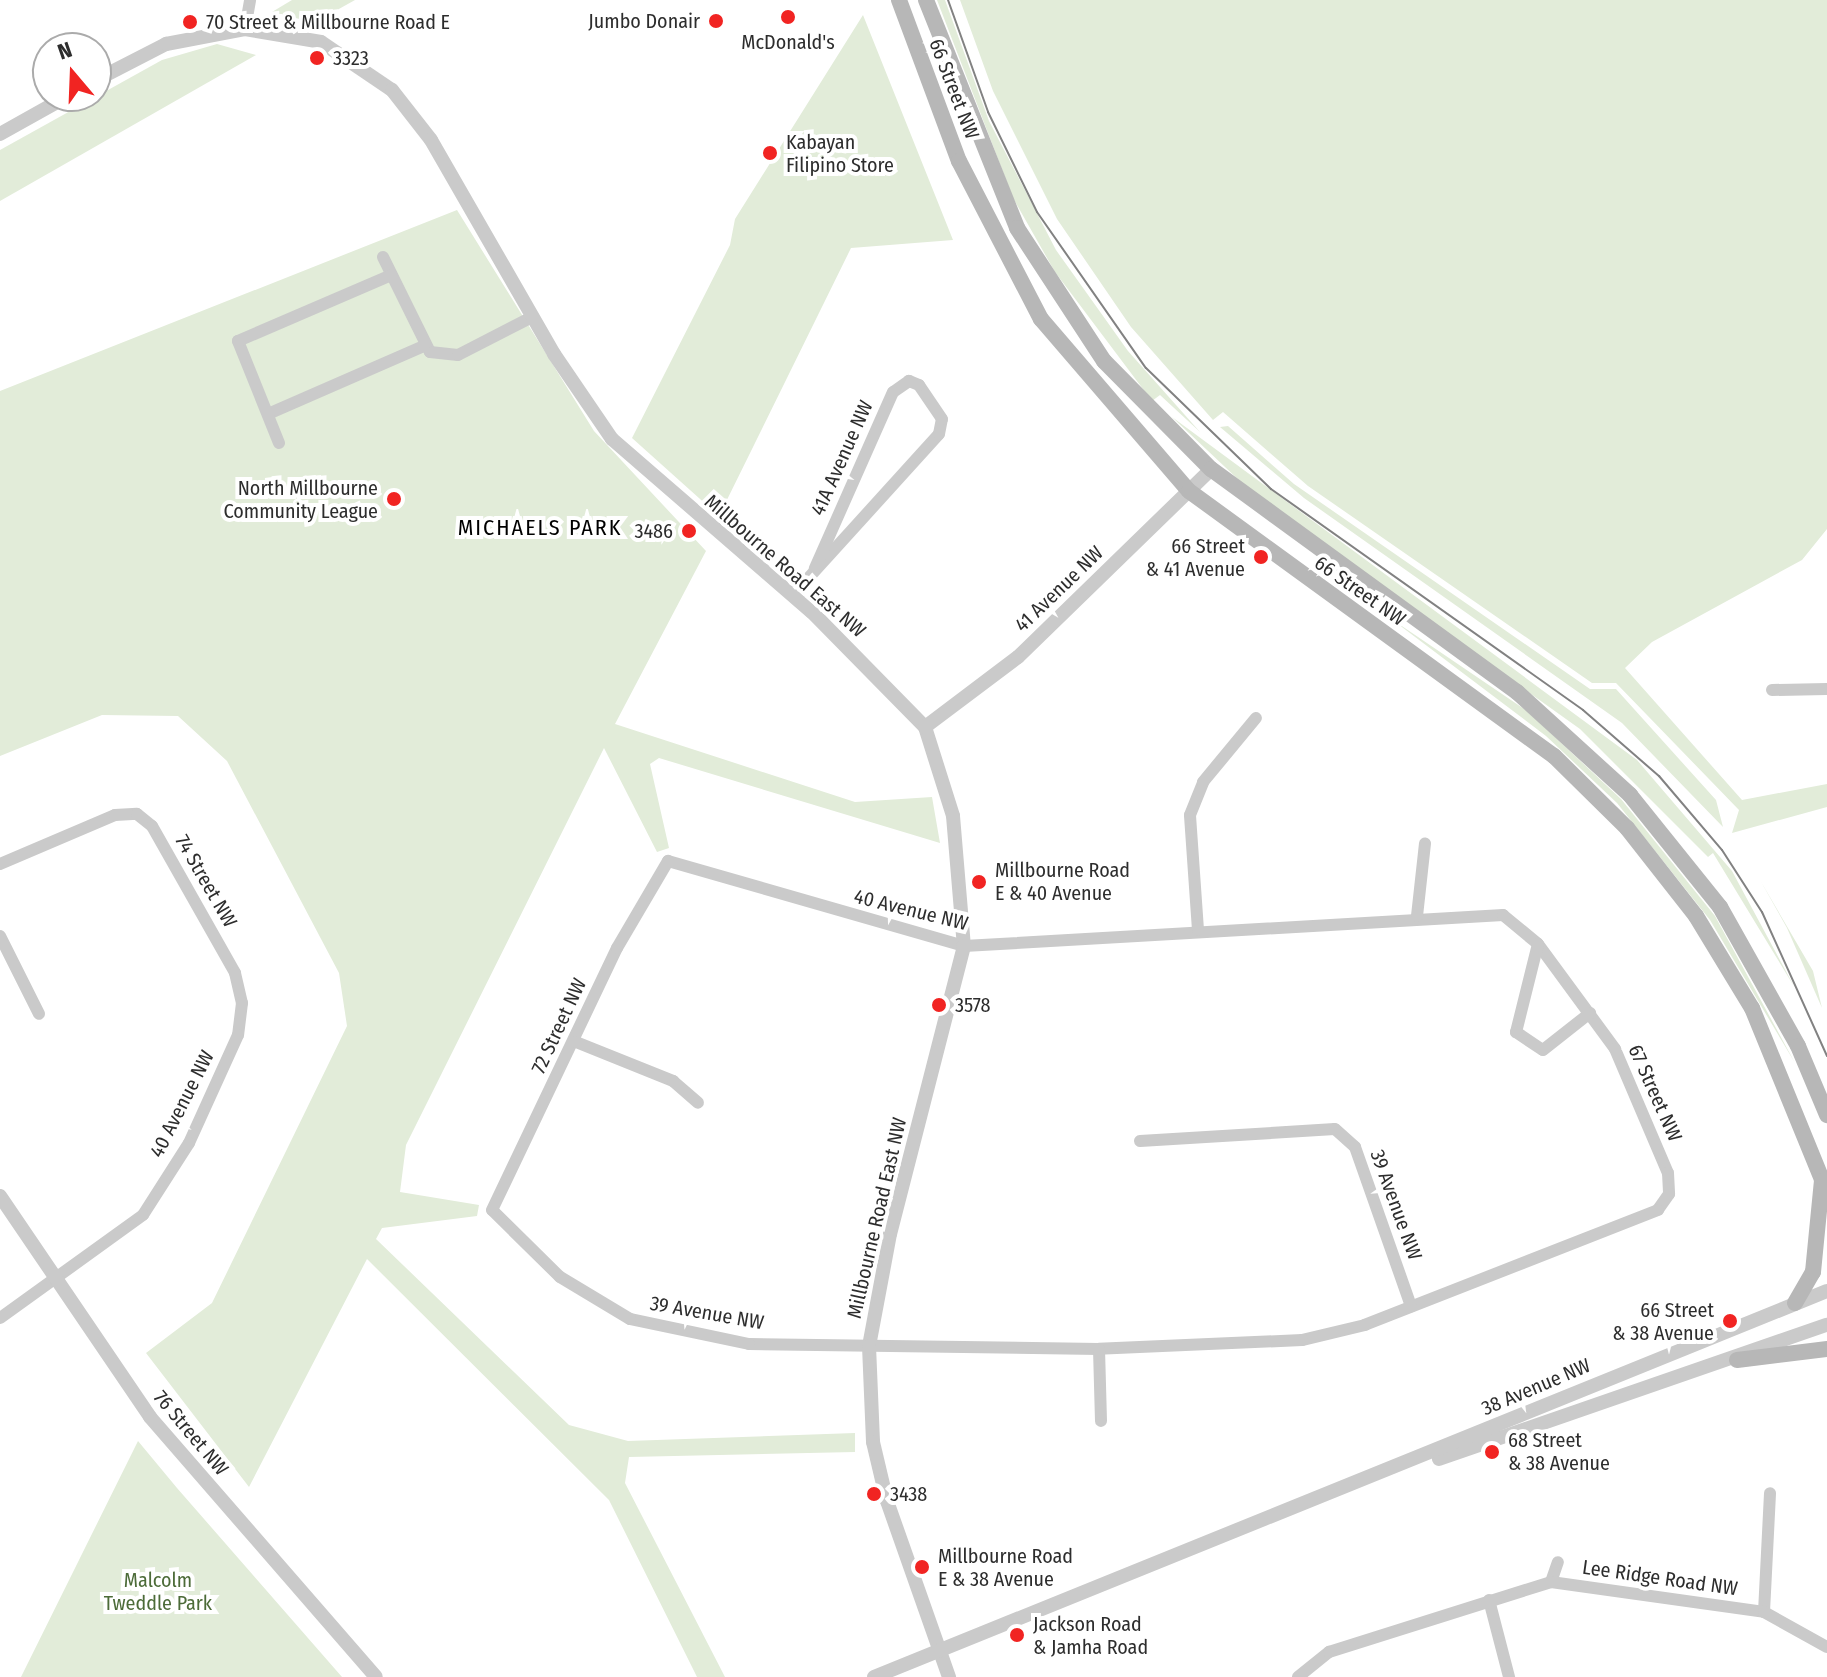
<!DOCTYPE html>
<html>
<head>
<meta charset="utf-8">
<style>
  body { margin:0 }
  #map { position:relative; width:1827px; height:1677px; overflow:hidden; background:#fff; font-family:"Fira Sans Condensed",sans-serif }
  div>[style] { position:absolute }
  .green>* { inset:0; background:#e2ecd9 }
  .minor>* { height:12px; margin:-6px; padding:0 6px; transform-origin:6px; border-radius:6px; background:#cacaca }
  .tertiary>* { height:14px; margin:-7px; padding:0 7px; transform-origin:7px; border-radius:7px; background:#cacaca }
  .secondary>* { height:16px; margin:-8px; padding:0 8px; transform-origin:8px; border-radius:8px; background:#b7b7b7 }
  .tram>* { height:2px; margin:-1px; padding:0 1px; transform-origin:1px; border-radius:1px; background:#828282 }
  .dots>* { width:22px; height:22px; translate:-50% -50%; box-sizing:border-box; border:4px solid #fff; border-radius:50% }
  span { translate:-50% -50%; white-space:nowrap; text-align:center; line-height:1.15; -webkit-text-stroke:8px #fff; paint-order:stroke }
  .poi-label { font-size:20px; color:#2d2d2d }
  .right { translate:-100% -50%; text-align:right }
  .left { translate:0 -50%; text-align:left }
  .street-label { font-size:20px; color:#2d2d2d }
  .park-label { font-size:20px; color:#4c6b38 }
  .neighbourhood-label { font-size:22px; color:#000; letter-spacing:2px }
  .north { position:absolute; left:32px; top:32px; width:80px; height:80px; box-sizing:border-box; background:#fff; border:2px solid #ababab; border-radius:50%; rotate:341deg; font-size:22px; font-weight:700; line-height:32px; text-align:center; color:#2d2d2d }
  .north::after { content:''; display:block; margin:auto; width:28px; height:36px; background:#f12422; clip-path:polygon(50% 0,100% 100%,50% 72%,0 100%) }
</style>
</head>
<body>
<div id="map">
  <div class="green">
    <div style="clip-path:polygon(292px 0,355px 0,312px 24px,272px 12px)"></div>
    <div style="clip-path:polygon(937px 0,945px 0,989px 121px,1056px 250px,1128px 351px,1200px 432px,1160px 395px,1152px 401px,1055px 272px,1013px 198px)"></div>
    <div style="clip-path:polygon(960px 0,1827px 0,1827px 529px,1802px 560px,1652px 642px,1625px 668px,1742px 800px,1827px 784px,1827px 807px,1732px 833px,1739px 810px,1616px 683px,1592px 683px,1308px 486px,1223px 412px,1213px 420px,1131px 327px,1057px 219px,993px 91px)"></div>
    <div style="clip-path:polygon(863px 15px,953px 240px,851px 248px,719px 516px,632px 438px,730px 245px,735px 219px)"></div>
    <div style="clip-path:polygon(217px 44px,256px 55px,0 201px,0 150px,162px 60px)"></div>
    <div style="clip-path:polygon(457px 210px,594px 431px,706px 551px,615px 724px,855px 802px,932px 797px,940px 843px,659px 758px,650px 764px,669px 848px,657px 852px,604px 748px,406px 1145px,400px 1192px,479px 1205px,477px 1216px,382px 1228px,376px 1239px,569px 1425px,628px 1441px,855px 1433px,855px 1452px,629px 1457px,625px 1483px,725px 1677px,697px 1677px,609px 1500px,367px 1259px,249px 1487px,146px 1353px,212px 1303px,347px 1026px,339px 973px,227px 761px,178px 716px,102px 715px,0 756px,0 391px)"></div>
    <div style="clip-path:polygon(1172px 417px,1637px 760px,1732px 871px,1795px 988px,1713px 853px,1708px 857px,1580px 729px,1260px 500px)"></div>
    <div style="clip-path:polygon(1228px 426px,1294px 484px,1590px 689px,1616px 689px,1716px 800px,1723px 827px,1622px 723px,1304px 498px,1220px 427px)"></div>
    <div style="clip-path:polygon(1390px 618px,1527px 711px,1621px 799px,1715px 916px,1795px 1063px,1710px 920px,1617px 803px,1546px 736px)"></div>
    <div style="clip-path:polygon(1760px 880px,1813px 971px,1822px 1008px,1787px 928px)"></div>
    <div style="clip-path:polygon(138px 1441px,177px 1488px,342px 1677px,21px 1677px)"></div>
  </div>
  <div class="minor">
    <div style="left:245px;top:29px;width:29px;rotate:-80deg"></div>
    <div style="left:383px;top:257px;width:106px;rotate:63.7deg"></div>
    <div style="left:430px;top:352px;width:28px;rotate:6deg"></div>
    <div style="left:458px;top:355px;width:83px;rotate:-27.2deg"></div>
    <div style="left:268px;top:414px;width:170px;rotate:-23.6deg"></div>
    <div style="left:279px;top:443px;width:110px;rotate:-111.9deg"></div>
    <div style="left:238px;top:341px;width:167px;rotate:-23.3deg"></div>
    <div style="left:793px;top:595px;width:217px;rotate:-47.8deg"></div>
    <div style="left:939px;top:434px;width:15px;rotate:-79deg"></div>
    <div style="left:942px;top:419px;width:41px;rotate:-124.1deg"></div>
    <div style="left:919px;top:385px;width:11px;rotate:-158deg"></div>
    <div style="left:909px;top:381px;width:19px;rotate:145deg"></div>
    <div style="left:893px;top:392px;width:193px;rotate:113.9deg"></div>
    <div style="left:1772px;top:690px;width:55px;rotate:-1deg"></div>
    <div style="left:668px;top:861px;width:308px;rotate:16deg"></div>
    <div style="left:964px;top:946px;width:540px;rotate:-3.29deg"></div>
    <div style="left:1503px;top:915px;width:45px;rotate:39.6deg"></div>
    <div style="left:1538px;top:944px;width:130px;rotate:53.7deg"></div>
    <div style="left:1615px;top:1049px;width:135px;rotate:66.9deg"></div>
    <div style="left:1668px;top:1173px;width:21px;rotate:87deg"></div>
    <div style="left:1669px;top:1194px;width:19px;rotate:125deg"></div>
    <div style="left:1658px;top:1210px;width:315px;rotate:158.6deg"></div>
    <div style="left:1365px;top:1325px;width:65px;rotate:166.6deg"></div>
    <div style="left:1302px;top:1340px;width:203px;rotate:177.5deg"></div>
    <div style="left:1099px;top:1349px;width:350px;rotate:-179.2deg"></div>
    <div style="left:749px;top:1344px;width:122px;rotate:-168.1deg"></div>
    <div style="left:630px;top:1319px;width:82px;rotate:-149deg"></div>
    <div style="left:560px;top:1277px;width:95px;rotate:-135.4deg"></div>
    <div style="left:492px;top:1210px;width:290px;rotate:-64.5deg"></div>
    <div style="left:617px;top:948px;width:101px;rotate:-59.6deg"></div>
    <div style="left:0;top:864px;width:125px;rotate:-23.1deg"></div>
    <div style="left:115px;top:815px;width:22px;rotate:-3deg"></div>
    <div style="left:137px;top:814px;width:19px;rotate:39deg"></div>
    <div style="left:152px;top:826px;width:169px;rotate:60.5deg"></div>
    <div style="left:235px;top:973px;width:31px;rotate:77deg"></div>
    <div style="left:242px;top:1003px;width:32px;rotate:97deg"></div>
    <div style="left:238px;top:1035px;width:119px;rotate:114.4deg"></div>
    <div style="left:189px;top:1143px;width:85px;rotate:122.6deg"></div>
    <div style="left:143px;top:1215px;width:176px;rotate:144.2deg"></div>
    <div style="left:1417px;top:916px;width:73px;rotate:-83.7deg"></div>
    <div style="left:1198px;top:930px;width:115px;rotate:-94deg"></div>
    <div style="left:1190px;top:815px;width:35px;rotate:-68deg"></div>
    <div style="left:1203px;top:782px;width:83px;rotate:-50.4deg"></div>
    <div style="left:0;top:936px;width:87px;rotate:63.4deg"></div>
    <div style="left:1538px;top:944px;width:91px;rotate:104deg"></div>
    <div style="left:1516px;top:1032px;width:32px;rotate:34deg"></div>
    <div style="left:1543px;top:1050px;width:60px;rotate:-38.2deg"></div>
    <div style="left:576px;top:1042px;width:105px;rotate:21.9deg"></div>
    <div style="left:673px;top:1081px;width:33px;rotate:41deg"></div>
    <div style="left:1140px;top:1141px;width:195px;rotate:-3.5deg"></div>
    <div style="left:1335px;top:1129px;width:27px;rotate:42deg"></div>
    <div style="left:1355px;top:1147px;width:169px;rotate:70.6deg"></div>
    <div style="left:1099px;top:1349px;width:72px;rotate:88.4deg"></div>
    <div style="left:1551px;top:1582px;width:21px;rotate:-71deg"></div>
    <div style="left:1489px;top:1600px;width:80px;rotate:75.4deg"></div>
    <div style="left:1764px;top:1612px;width:119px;rotate:-87.1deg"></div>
    <div style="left:1298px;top:1677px;width:40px;rotate:-39deg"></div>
    <div style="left:1329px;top:1652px;width:233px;rotate:-17.5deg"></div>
    <div style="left:1551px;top:1582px;width:215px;rotate:8deg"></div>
    <div style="left:1764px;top:1612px;width:72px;rotate:29.1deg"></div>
  </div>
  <div class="tertiary">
    <div style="left:96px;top:80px;width:79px;rotate:-27.2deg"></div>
    <div style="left:166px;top:44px;width:80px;rotate:-10.8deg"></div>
    <div style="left:245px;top:29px;width:77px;rotate:9.7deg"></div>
    <div style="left:321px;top:42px;width:86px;rotate:34.1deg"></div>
    <div style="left:392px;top:90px;width:63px;rotate:52deg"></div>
    <div style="left:431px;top:140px;width:247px;rotate:60.1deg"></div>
    <div style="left:554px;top:354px;width:103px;rotate:55.7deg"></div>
    <div style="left:612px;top:439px;width:264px;rotate:40.9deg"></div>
    <div style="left:812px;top:612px;width:161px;rotate:45.5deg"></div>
    <div style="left:925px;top:727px;width:93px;rotate:72.5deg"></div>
    <div style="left:953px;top:816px;width:130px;rotate:85.2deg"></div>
    <div style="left:964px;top:946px;width:297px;rotate:104.4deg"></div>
    <div style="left:890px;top:1234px;width:114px;rotate:100.6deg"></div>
    <div style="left:869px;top:1346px;width:96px;rotate:87.6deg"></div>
    <div style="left:873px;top:1442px;width:61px;rotate:76.7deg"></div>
    <div style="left:887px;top:1501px;width:187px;rotate:70.6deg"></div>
    <div style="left:0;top:134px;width:78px;rotate:-29.2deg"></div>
    <div style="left:925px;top:727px;width:116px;rotate:-37deg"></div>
    <div style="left:1018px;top:657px;width:269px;rotate:-44.2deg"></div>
    <div style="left:0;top:1196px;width:267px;rotate:55.8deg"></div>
    <div style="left:150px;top:1417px;width:344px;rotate:49deg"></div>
    <div style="left:1439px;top:1459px;width:410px;rotate:-19.1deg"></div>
    <div style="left:874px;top:1677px;width:1028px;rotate:-22.05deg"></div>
  </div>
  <div class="secondary">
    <div style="left:899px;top:0;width:172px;rotate:69.6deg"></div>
    <div style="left:959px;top:161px;width:178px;rotate:62.6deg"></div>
    <div style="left:1041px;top:319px;width:227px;rotate:49.3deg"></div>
    <div style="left:1189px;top:491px;width:451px;rotate:36deg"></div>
    <div style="left:1554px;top:756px;width:103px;rotate:44.6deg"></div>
    <div style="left:1627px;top:828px;width:112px;rotate:51.9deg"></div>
    <div style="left:1696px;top:916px;width:108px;rotate:58.7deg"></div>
    <div style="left:1752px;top:1008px;width:199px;rotate:67.8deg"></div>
    <div style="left:926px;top:0;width:245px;rotate:68.2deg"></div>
    <div style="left:1017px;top:228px;width:159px;rotate:56.8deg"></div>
    <div style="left:1104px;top:361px;width:152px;rotate:45.3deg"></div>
    <div style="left:1211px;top:469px;width:379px;rotate:36.1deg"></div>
    <div style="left:1517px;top:692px;width:153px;rotate:42.3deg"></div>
    <div style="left:1630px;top:795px;width:144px;rotate:51.2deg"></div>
    <div style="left:1720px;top:907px;width:159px;rotate:60.7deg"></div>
    <div style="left:1798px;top:1046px;width:75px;rotate:67.2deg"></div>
    <div style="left:1795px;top:1303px;width:36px;rotate:-60deg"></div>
    <div style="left:1813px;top:1272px;width:91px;rotate:-84.4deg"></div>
    <div style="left:1737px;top:1360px;width:91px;rotate:-7deg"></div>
  </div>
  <div class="tram">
    <div style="left:948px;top:0;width:119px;rotate:70.3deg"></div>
    <div style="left:988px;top:112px;width:111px;rotate:63.9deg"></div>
    <div style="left:1037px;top:212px;width:190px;rotate:55.1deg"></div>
    <div style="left:1146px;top:368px;width:174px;rotate:44.1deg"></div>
    <div style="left:1271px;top:489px;width:382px;rotate:35.3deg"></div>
    <div style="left:1583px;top:710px;width:101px;rotate:41deg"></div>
    <div style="left:1659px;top:776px;width:97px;rotate:49.6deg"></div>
    <div style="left:1722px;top:850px;width:74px;rotate:57.2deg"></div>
    <div style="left:1762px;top:912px;width:158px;rotate:65.7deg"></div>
  </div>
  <div class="dots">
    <div style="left:788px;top:17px;background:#f12422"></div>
    <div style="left:716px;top:21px;background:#f12422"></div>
    <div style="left:190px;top:22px;background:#f12422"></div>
    <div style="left:317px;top:58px;background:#f12422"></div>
    <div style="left:770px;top:153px;background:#f12422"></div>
    <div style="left:394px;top:499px;background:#f12422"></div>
    <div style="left:689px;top:531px;background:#f12422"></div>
    <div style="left:1261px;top:557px;background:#f12422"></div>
    <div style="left:979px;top:882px;background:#f12422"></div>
    <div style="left:939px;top:1005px;background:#f12422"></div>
    <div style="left:1730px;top:1321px;background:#f12422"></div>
    <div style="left:1492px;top:1452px;background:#f12422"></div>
    <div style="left:874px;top:1494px;background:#f12422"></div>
    <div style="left:922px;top:1567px;background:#f12422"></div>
    <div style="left:1017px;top:1635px;background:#f12422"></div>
  </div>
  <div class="poi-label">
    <span class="right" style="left:700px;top:21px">Jumbo Donair</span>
    <span class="left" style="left:206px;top:22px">70 Street &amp; Millbourne Road E</span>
    <span style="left:788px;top:42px">McDonald's</span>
    <span class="left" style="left:333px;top:58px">3323</span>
    <span class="left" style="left:786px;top:154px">Kabayan<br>Filipino Store</span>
    <span class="right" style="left:378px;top:500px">North Millbourne<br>Community League</span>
    <span class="right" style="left:673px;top:531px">3486</span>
    <span class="right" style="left:1245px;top:558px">66 Street<br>&amp; 41 Avenue</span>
    <span class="left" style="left:995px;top:882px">Millbourne Road<br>E &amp; 40 Avenue</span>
    <span class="left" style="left:955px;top:1005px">3578</span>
    <span class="right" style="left:1714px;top:1322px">66 Street<br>&amp; 38 Avenue</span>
    <span class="left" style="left:1508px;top:1452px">68 Street<br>&amp; 38 Avenue</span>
    <span class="left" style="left:890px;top:1494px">3438</span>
    <span class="left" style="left:938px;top:1568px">Millbourne Road<br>E &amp; 38 Avenue</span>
    <span class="left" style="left:1033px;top:1636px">Jackson Road<br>&amp; Jamha Road</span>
  </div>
  <div class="street-label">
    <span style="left:954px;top:89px;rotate:69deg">66 Street NW</span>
    <span style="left:842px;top:458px;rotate:-66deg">41A Avenue NW</span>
    <span style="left:785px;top:566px;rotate:41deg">Millbourne Road East NW</span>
    <span style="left:1059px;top:589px;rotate:-44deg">41 Avenue NW</span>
    <span style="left:1360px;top:591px;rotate:35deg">66 Street NW</span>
    <span style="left:206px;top:881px;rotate:60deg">74 Street NW</span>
    <span style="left:911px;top:910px;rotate:14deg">40 Avenue NW</span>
    <span style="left:559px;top:1026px;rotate:-65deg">72 Street NW</span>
    <span style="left:1655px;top:1093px;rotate:66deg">67 Street NW</span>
    <span style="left:182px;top:1104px;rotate:-63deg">40 Avenue NW</span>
    <span style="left:1396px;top:1205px;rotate:70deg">39 Avenue NW</span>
    <span style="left:877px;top:1218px;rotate:-77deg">Millbourne Road East NW</span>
    <span style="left:707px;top:1313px;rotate:10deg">39 Avenue NW</span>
    <span style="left:1536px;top:1387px;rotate:-23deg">38 Avenue NW</span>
    <span style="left:191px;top:1433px;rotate:50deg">76 Street NW</span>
    <span style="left:1660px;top:1578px;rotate:8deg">Lee Ridge Road NW</span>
  </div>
  <div class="park-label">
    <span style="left:158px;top:1592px">Malcolm<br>Tweddle Park</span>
  </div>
  <div class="neighbourhood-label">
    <span style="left:540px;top:528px">MICHAELS PARK</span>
  </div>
  <div class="north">N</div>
</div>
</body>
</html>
